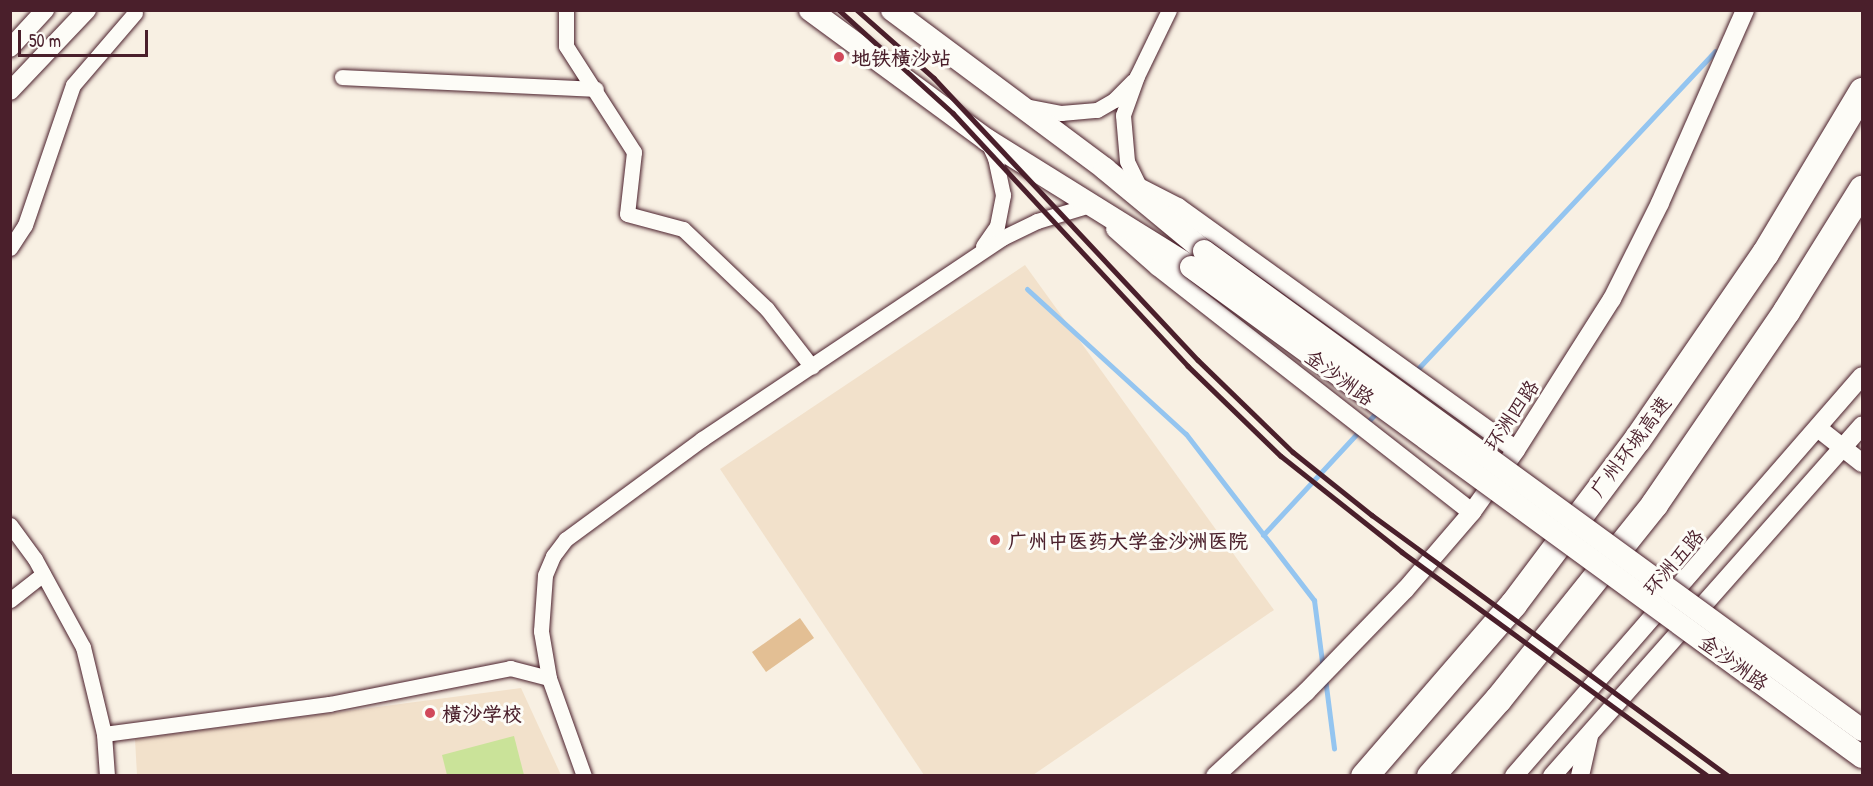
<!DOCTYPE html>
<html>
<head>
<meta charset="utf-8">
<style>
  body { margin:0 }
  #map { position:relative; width:1873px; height:786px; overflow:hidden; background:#f8f0e3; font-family:"Patrick Hand","LXGW WenKai TC",sans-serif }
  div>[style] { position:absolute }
  .built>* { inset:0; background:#f2e1cb }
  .green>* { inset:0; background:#cae399 }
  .stream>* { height:5px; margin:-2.5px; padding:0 2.5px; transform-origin:2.5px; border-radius:2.5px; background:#94c5f0 }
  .building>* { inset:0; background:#e3bf94 }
  .roads { filter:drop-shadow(0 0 2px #4a1f2b) drop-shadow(0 0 2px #4a1f2b) }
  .minor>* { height:15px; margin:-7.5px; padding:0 7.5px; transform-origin:7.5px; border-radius:7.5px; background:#fdfcf7 }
  .tertiary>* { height:18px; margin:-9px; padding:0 9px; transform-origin:9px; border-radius:9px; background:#fdfcf7 }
  .primary>* { height:22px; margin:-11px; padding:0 11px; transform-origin:11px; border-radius:11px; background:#fdfcf7 }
  .motorway>* { height:27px; margin:-13.5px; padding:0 13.5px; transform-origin:13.5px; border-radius:13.5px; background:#fdfcf7 }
  .rail>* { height:4.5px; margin:-2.25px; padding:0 2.25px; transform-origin:2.25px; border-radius:2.25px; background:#4a1f2b }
  .bridges { filter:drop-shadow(0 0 2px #4a1f2b) drop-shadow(0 0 2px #4a1f2b) }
  .primary-bridge>* { height:22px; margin:-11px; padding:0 11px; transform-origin:11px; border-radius:11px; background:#fdfcf7 }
  .dots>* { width:16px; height:16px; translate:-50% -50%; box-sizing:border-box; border:3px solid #fdfcf7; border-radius:50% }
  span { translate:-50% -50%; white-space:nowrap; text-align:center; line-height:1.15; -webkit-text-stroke:6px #fdfcf7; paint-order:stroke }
  .poi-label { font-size:20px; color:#4a1f2b; font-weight:700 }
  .left { translate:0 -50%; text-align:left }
  .street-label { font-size:20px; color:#4a1f2b }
  .frame { position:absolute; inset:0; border:12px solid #4a1f2b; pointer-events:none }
  .scale { position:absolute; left:18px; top:30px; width:130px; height:27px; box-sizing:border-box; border:3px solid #4a1f2b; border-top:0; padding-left:8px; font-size:18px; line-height:21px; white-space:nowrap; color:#4a1f2b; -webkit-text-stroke:4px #fdfcf7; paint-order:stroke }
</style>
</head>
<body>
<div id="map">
  <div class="built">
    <div style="clip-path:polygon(1025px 265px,1274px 610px,1033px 775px,924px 775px,720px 469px)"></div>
    <div style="clip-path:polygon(521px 688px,561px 775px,137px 775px,135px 739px)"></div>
  </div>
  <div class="green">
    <div style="clip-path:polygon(514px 736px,524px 775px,447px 775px,442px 755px)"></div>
  </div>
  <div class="stream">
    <div style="left:1027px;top:289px;width:215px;rotate:42.4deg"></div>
    <div style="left:1186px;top:434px;width:210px;rotate:52.4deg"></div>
    <div style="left:1314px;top:600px;width:70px;rotate:82.6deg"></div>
    <div style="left:1413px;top:374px;width:442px;rotate:-46.9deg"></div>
    <div style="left:1263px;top:535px;width:169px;rotate:-47.2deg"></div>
    <div style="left:1325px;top:678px;width:71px;rotate:82.7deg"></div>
  </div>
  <div class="building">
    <div style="clip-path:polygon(800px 618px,814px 638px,766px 672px,752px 652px)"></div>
  </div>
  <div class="roads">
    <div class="minor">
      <div style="left:566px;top:10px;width:36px;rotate:90deg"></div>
      <div style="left:566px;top:46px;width:126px;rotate:57.3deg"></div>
      <div style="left:634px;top:152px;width:62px;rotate:96.4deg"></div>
      <div style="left:627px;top:214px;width:58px;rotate:15deg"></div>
      <div style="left:683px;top:229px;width:116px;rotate:43.6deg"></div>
      <div style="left:767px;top:309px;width:73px;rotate:52.2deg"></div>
      <div style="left:342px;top:77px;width:254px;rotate:2.7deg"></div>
      <div style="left:1025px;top:106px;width:37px;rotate:11deg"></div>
      <div style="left:1061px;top:113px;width:36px;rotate:-5deg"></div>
      <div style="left:1097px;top:110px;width:20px;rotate:-30deg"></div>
      <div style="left:1114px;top:100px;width:27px;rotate:-45deg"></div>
      <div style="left:1142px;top:192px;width:34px;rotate:-116deg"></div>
      <div style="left:1127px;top:161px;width:46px;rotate:-95deg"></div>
      <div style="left:1123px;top:115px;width:41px;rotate:-70.3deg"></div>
      <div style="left:1137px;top:76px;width:73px;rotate:-64.1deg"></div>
      <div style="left:983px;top:246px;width:24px;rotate:-55deg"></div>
      <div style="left:997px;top:226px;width:32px;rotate:-79deg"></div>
      <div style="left:1003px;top:195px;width:38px;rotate:-102deg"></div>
      <div style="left:995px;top:158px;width:20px;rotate:-114deg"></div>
      <div style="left:10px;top:248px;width:27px;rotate:-57deg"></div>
      <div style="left:25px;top:225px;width:148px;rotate:-71.1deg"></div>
      <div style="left:73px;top:85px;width:95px;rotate:-49.3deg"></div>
      <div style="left:10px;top:525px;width:42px;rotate:53.7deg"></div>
      <div style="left:35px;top:559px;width:100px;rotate:61.4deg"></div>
      <div style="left:83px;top:647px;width:89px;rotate:76.4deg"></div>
      <div style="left:104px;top:734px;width:42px;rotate:85.9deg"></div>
      <div style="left:10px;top:600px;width:42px;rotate:-38.2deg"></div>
      <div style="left:104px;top:734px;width:227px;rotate:-7.6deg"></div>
      <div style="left:329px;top:704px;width:185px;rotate:-11.2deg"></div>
      <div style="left:510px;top:668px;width:40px;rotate:14.4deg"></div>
      <div style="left:584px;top:776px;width:104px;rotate:-109.7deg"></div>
      <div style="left:549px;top:678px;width:48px;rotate:-99.7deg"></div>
      <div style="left:541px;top:631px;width:56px;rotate:-85.9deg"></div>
      <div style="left:545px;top:575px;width:21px;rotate:-67deg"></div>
      <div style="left:553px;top:556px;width:21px;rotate:-53deg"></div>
      <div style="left:566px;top:539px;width:169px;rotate:-36.3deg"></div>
      <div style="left:702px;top:439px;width:361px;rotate:-33.8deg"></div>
      <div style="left:1002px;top:238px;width:39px;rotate:-26deg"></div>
      <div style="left:1037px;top:221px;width:55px;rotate:-16.8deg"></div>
    </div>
    <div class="tertiary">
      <div style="left:10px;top:48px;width:52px;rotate:-47.4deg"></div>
      <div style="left:10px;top:91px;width:112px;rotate:-46.5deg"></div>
      <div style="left:1133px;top:184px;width:51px;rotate:27.1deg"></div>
      <div style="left:1178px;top:207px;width:416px;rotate:35.7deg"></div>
      <div style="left:1115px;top:229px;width:57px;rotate:41.5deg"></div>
      <div style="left:1158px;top:267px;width:398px;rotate:38deg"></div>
      <div style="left:1819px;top:429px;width:55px;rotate:38.3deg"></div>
      <div style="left:1215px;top:776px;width:124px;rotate:-42.7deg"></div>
      <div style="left:1306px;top:692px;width:142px;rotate:-45.9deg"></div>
      <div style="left:1405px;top:590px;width:103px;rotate:-49.3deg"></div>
      <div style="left:1472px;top:512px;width:76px;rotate:-54.6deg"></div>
      <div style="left:1516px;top:450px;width:179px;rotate:-57.6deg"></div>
      <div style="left:1612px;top:299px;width:107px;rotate:-63.4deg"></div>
      <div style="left:1660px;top:203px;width:211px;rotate:-66.2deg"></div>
      <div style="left:1514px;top:776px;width:530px;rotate:-48.98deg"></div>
      <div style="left:1552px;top:776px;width:468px;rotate:-48.5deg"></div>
      <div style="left:1580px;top:776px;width:41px;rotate:-77.3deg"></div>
    </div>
    <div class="primary">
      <div style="left:810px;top:10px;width:220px;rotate:36.3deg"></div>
      <div style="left:987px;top:140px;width:240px;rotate:31.9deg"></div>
      <div style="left:892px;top:10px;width:266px;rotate:36.7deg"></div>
      <div style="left:1105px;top:169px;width:129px;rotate:39.6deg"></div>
    </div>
    <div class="motorway">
      <div style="left:1364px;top:776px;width:228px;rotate:-49.1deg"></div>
      <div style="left:1513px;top:604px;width:206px;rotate:-53.1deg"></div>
      <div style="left:1637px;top:439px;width:226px;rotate:-55.5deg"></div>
      <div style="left:1765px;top:253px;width:189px;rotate:-59.1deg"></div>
      <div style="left:1430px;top:776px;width:103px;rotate:-48.6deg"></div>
      <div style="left:1498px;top:699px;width:250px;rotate:-51.3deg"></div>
      <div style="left:1654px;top:504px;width:234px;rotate:-55.6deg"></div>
      <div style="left:1786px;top:311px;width:144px;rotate:-58.1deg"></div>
    </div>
  </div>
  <div class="rail">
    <div style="left:839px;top:10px;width:154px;rotate:42.1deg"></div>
    <div style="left:953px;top:113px;width:345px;rotate:47.1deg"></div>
    <div style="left:1188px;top:366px;width:129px;rotate:44.1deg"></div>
    <div style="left:1281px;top:456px;width:154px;rotate:38.4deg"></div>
    <div style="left:1402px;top:552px;width:379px;rotate:36.2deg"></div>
    <div style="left:857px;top:10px;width:103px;rotate:41.4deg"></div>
    <div style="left:934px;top:78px;width:386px;rotate:46.9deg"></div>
    <div style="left:1198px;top:360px;width:132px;rotate:44.1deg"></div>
    <div style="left:1293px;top:452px;width:101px;rotate:38.6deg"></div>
    <div style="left:1372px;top:515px;width:441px;rotate:36.2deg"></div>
  </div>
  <div class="bridges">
    <div class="primary-bridge">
      <div style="left:1204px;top:251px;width:814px;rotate:36.05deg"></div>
      <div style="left:1191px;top:267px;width:831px;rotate:36.14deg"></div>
    </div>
  </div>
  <div class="dots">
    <div style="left:839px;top:57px;background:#d1495b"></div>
    <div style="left:995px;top:540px;background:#d1495b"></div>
    <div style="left:430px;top:713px;background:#d1495b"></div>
  </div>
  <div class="poi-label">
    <span class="left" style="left:851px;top:57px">地铁横沙站</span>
    <span class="left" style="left:1008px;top:540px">广州中医药大学金沙洲医院</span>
    <span class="left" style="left:442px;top:713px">横沙学校</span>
  </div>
  <div class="street-label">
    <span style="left:1340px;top:377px;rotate:36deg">金沙洲路</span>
    <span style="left:1511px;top:415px;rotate:-56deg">环洲四路</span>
    <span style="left:1630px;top:446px;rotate:-53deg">广州环城高速</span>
    <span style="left:1673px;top:562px;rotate:-49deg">环洲五路</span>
    <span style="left:1734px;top:662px;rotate:36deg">金沙洲路</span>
  </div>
  <div class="frame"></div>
  <div class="scale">50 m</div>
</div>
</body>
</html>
